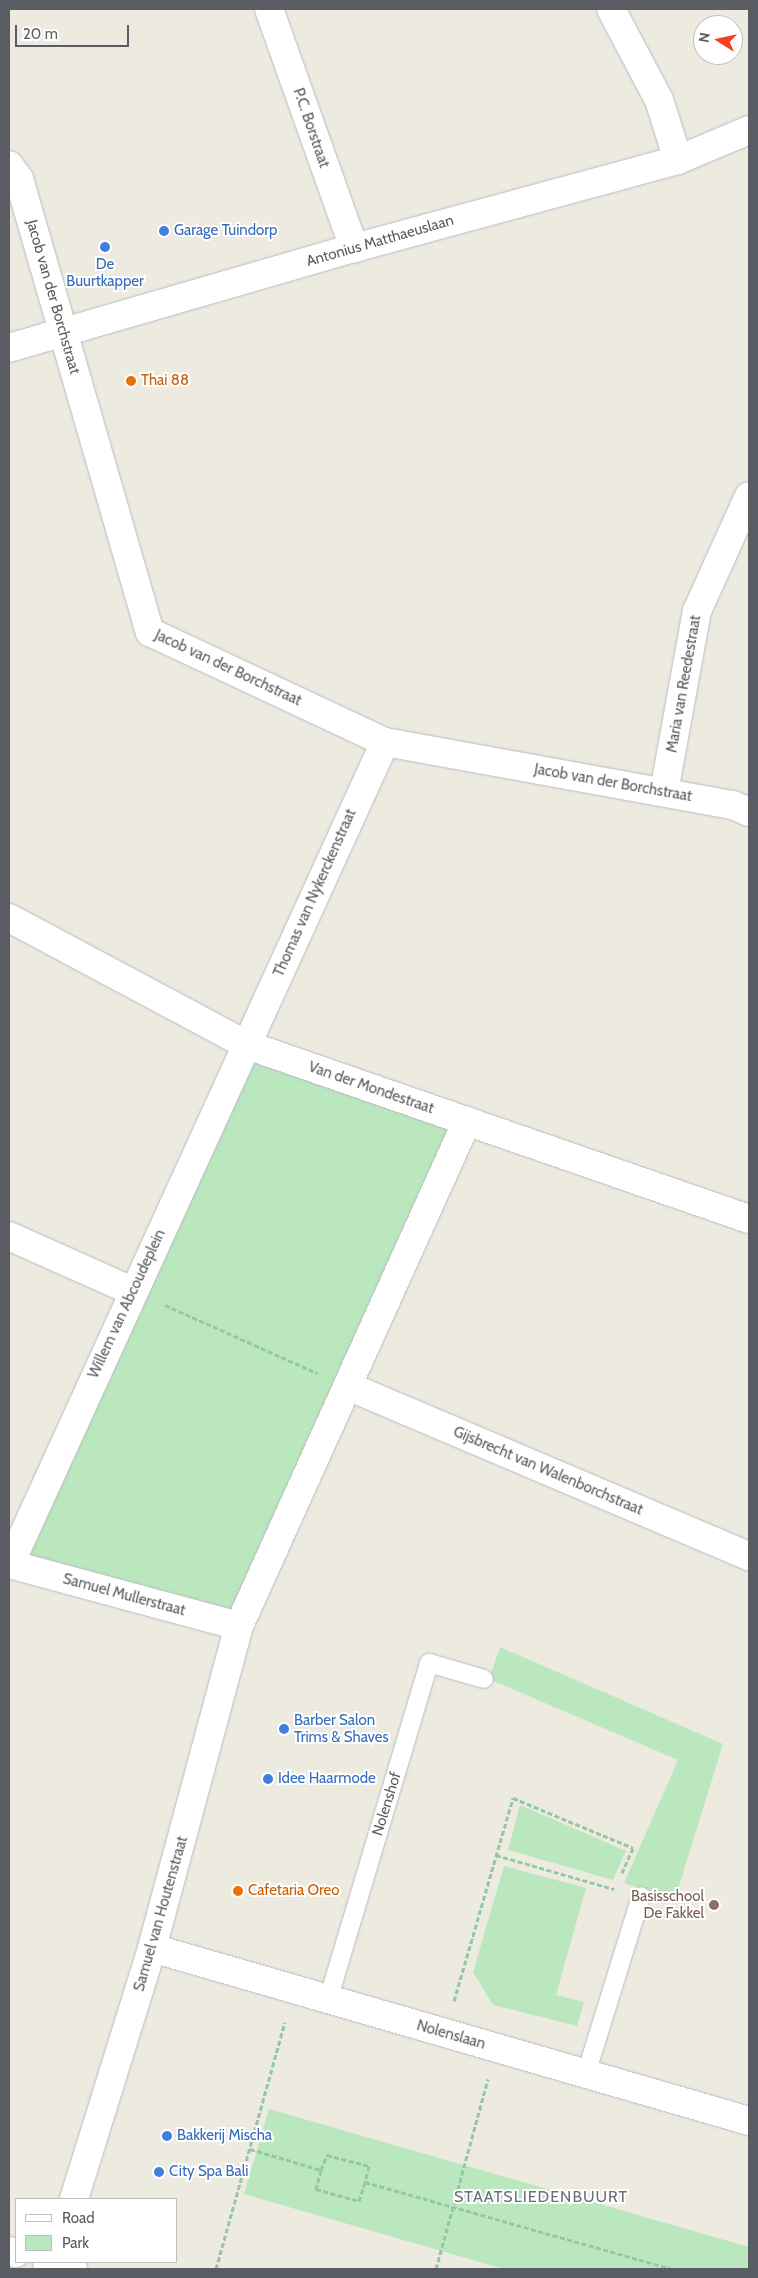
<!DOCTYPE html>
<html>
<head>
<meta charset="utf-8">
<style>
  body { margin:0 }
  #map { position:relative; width:758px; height:2278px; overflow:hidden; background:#edebe0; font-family:Cabin,sans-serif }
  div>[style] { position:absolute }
  .green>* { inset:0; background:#bae7be }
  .path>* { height:3px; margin-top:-1.5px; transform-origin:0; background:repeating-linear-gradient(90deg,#93c8a6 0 5px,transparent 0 7.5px) }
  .roads { filter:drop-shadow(0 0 1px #b8bbc1) drop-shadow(0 0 1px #b8bbc1) }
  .service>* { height:18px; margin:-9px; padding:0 9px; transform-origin:9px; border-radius:9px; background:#fff }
  .minor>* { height:28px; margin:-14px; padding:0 14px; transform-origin:14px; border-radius:14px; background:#fff }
  .tertiary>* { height:28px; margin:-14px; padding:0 14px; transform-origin:14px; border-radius:14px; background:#fff }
  .dots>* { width:14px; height:14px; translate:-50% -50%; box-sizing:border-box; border:2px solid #fff; border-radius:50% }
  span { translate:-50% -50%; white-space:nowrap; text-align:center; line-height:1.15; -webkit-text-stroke:4px #fff; paint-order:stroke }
  .street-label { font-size:15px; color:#595d63 }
  .shop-label { font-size:15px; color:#366cbe }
  .left { translate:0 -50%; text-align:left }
  .food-label { font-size:15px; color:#c56008 }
  .education-label { font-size:15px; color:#785e54 }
  .right { translate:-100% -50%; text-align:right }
  .neighbourhood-label { font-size:16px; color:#6a6f75; letter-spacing:1px }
  .frame { position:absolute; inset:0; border:10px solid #595d63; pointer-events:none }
  .legend { position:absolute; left:15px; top:2198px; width:162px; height:65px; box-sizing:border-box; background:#fff; border:1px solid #bdbec1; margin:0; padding:6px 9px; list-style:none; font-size:15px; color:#595d63 }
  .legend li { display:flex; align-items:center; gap:10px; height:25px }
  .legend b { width:25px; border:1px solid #bdbec1 }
  .north { position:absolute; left:693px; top:15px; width:50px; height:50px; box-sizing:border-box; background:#fff; border:1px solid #bdbec1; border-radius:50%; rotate:280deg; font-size:14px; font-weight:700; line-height:20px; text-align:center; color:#595d63 }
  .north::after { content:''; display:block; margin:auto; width:18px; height:22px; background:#f53f1f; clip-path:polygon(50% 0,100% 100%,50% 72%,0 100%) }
  .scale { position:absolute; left:15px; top:25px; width:114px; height:22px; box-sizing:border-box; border:2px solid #595d63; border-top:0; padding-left:6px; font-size:15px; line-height:18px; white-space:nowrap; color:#595d63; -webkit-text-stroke:4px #fff; paint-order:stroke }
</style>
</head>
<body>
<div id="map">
  <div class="green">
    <div style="clip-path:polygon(247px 1045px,467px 1121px,239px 1626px,10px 1564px)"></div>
    <div style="clip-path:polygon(500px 1647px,723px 1744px,675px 1899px,624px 1883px,678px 1760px,489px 1679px)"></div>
    <div style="clip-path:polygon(520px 1805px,626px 1851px,613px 1880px,508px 1850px)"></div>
    <div style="clip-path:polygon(504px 1866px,586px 1888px,556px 1995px,584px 2002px,577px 2026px,493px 2005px,473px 1972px)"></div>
    <div style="clip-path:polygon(269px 2109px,749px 2247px,749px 2269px,504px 2269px,244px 2194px)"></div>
  </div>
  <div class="path">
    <div style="left:165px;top:1305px;width:167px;rotate:24.1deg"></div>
    <div style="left:496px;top:1855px;width:123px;rotate:16.1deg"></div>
    <div style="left:454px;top:2001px;width:211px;rotate:-73.8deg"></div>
    <div style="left:513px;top:1798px;width:130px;rotate:22.6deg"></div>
    <div style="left:633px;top:1848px;width:30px;rotate:114deg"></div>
    <div style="left:250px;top:2149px;width:74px;rotate:16.5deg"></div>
    <div style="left:321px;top:2170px;width:20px;rotate:105deg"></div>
    <div style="left:316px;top:2189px;width:45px;rotate:15.6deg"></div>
    <div style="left:359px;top:2201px;width:20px;rotate:-72deg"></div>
    <div style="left:365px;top:2182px;width:319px;rotate:15.8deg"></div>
    <div style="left:321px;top:2170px;width:16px;rotate:-68deg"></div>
    <div style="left:327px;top:2155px;width:43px;rotate:14.7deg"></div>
    <div style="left:369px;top:2166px;width:16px;rotate:104deg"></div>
    <div style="left:216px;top:2269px;width:256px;rotate:-74.4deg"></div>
    <div style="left:436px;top:2269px;width:197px;rotate:-74.7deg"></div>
  </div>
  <div class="roads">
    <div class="service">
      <div style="left:328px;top:2000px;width:352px;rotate:-73.3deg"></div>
      <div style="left:429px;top:1663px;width:57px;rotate:16.2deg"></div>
      <div style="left:586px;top:2074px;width:186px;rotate:-72.8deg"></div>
    </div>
    <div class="minor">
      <div style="left:269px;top:9px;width:254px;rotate:70.4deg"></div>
      <div style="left:611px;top:9px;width:103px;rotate:62.2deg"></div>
      <div style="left:659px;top:100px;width:63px;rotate:72.4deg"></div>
      <div style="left:9px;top:165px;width:17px;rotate:54deg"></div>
      <div style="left:19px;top:179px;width:472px;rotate:73.9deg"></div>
      <div style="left:150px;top:632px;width:259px;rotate:25.1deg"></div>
      <div style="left:385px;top:742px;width:354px;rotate:10.3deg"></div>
      <div style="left:733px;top:805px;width:17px;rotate:24deg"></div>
      <div style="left:664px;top:792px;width:184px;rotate:-79.7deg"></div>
      <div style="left:697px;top:611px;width:126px;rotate:-65.7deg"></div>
      <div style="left:9px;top:918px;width:270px;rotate:28.1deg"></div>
      <div style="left:247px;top:1045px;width:531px;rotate:19.12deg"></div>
      <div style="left:9px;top:1236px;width:135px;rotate:24.1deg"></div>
      <div style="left:348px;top:1386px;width:436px;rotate:23deg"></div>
      <div style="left:9px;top:1564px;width:238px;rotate:15.1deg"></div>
      <div style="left:10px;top:1564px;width:903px;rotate:-65.48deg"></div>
      <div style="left:152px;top:1948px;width:622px;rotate:16.16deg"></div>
      <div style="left:74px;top:2199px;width:263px;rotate:-72.7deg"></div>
      <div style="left:152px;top:1948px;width:334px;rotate:-74.9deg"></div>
      <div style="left:239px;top:1626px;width:554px;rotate:-65.7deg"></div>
      <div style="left:9px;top:2251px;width:7px;rotate:16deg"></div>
      <div style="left:47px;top:2262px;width:27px;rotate:15deg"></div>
    </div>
    <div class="tertiary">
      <div style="left:9px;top:348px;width:359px;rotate:-16.2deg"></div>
      <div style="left:354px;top:248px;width:336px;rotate:-15.2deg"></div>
      <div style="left:678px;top:160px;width:77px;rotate:-22.9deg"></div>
    </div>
  </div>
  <div class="dots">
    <div style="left:164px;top:231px;background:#3f7fe0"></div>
    <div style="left:105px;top:247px;background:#3f7fe0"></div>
    <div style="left:131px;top:381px;background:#e8710a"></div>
    <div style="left:284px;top:1729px;background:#3f7fe0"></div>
    <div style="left:268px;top:1779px;background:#3f7fe0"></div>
    <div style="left:238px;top:1891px;background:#e8710a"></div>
    <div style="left:714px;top:1905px;background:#8d6e63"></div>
    <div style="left:167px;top:2136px;background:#3f7fe0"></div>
    <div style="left:159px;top:2172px;background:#3f7fe0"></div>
  </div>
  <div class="street-label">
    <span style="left:311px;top:128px;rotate:71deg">P.C. Borstraat</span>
    <span style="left:380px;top:241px;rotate:-16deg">Antonius Matthaeuslaan</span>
    <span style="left:53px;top:297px;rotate:74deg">Jacob van der Borchstraat</span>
    <span style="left:228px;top:668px;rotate:25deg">Jacob van der Borchstraat</span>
    <span style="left:684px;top:684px;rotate:-80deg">Maria van Reedestraat</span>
    <span style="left:613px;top:783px;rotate:10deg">Jacob van der Borchstraat</span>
    <span style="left:315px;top:893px;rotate:-66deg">Thomas van Nykerckenstraat</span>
    <span style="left:371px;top:1088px;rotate:19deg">Van der Mondestraat</span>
    <span style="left:127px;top:1304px;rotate:-65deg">Willem van Abcoudeplein</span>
    <span style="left:548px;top:1471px;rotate:23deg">Gijsbrecht van Walenborchstraat</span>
    <span style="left:124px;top:1595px;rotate:15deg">Samuel Mullerstraat</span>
    <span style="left:387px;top:1804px;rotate:-73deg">Nolenshof</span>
    <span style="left:161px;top:1914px;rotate:-74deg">Samuel van Houtenstraat</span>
    <span style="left:451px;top:2035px;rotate:16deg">Nolenslaan</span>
  </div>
  <div class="shop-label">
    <span class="left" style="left:174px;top:231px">Garage Tuindorp</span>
    <span style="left:105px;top:273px">De<br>Buurtkapper</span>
    <span class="left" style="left:294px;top:1729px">Barber Salon<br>Trims &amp; Shaves</span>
    <span class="left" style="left:278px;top:1779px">Idee Haarmode</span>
    <span class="left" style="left:177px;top:2136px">Bakkerij Mischa</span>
    <span class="left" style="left:169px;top:2172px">City Spa Bali</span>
  </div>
  <div class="food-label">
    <span class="left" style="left:141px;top:381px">Thai 88</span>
    <span class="left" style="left:248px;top:1891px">Cafetaria Oreo</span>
  </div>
  <div class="education-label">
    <span class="right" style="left:704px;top:1905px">Basisschool<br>De Fakkel</span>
  </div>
  <div class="neighbourhood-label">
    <span style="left:541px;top:2197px">STAATSLIEDENBUURT</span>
  </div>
  <div class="frame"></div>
  <ul class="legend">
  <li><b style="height:6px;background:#fff"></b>Road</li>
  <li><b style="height:14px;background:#bae7be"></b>Park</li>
  </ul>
  <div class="north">N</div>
  <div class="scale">20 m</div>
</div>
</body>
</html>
